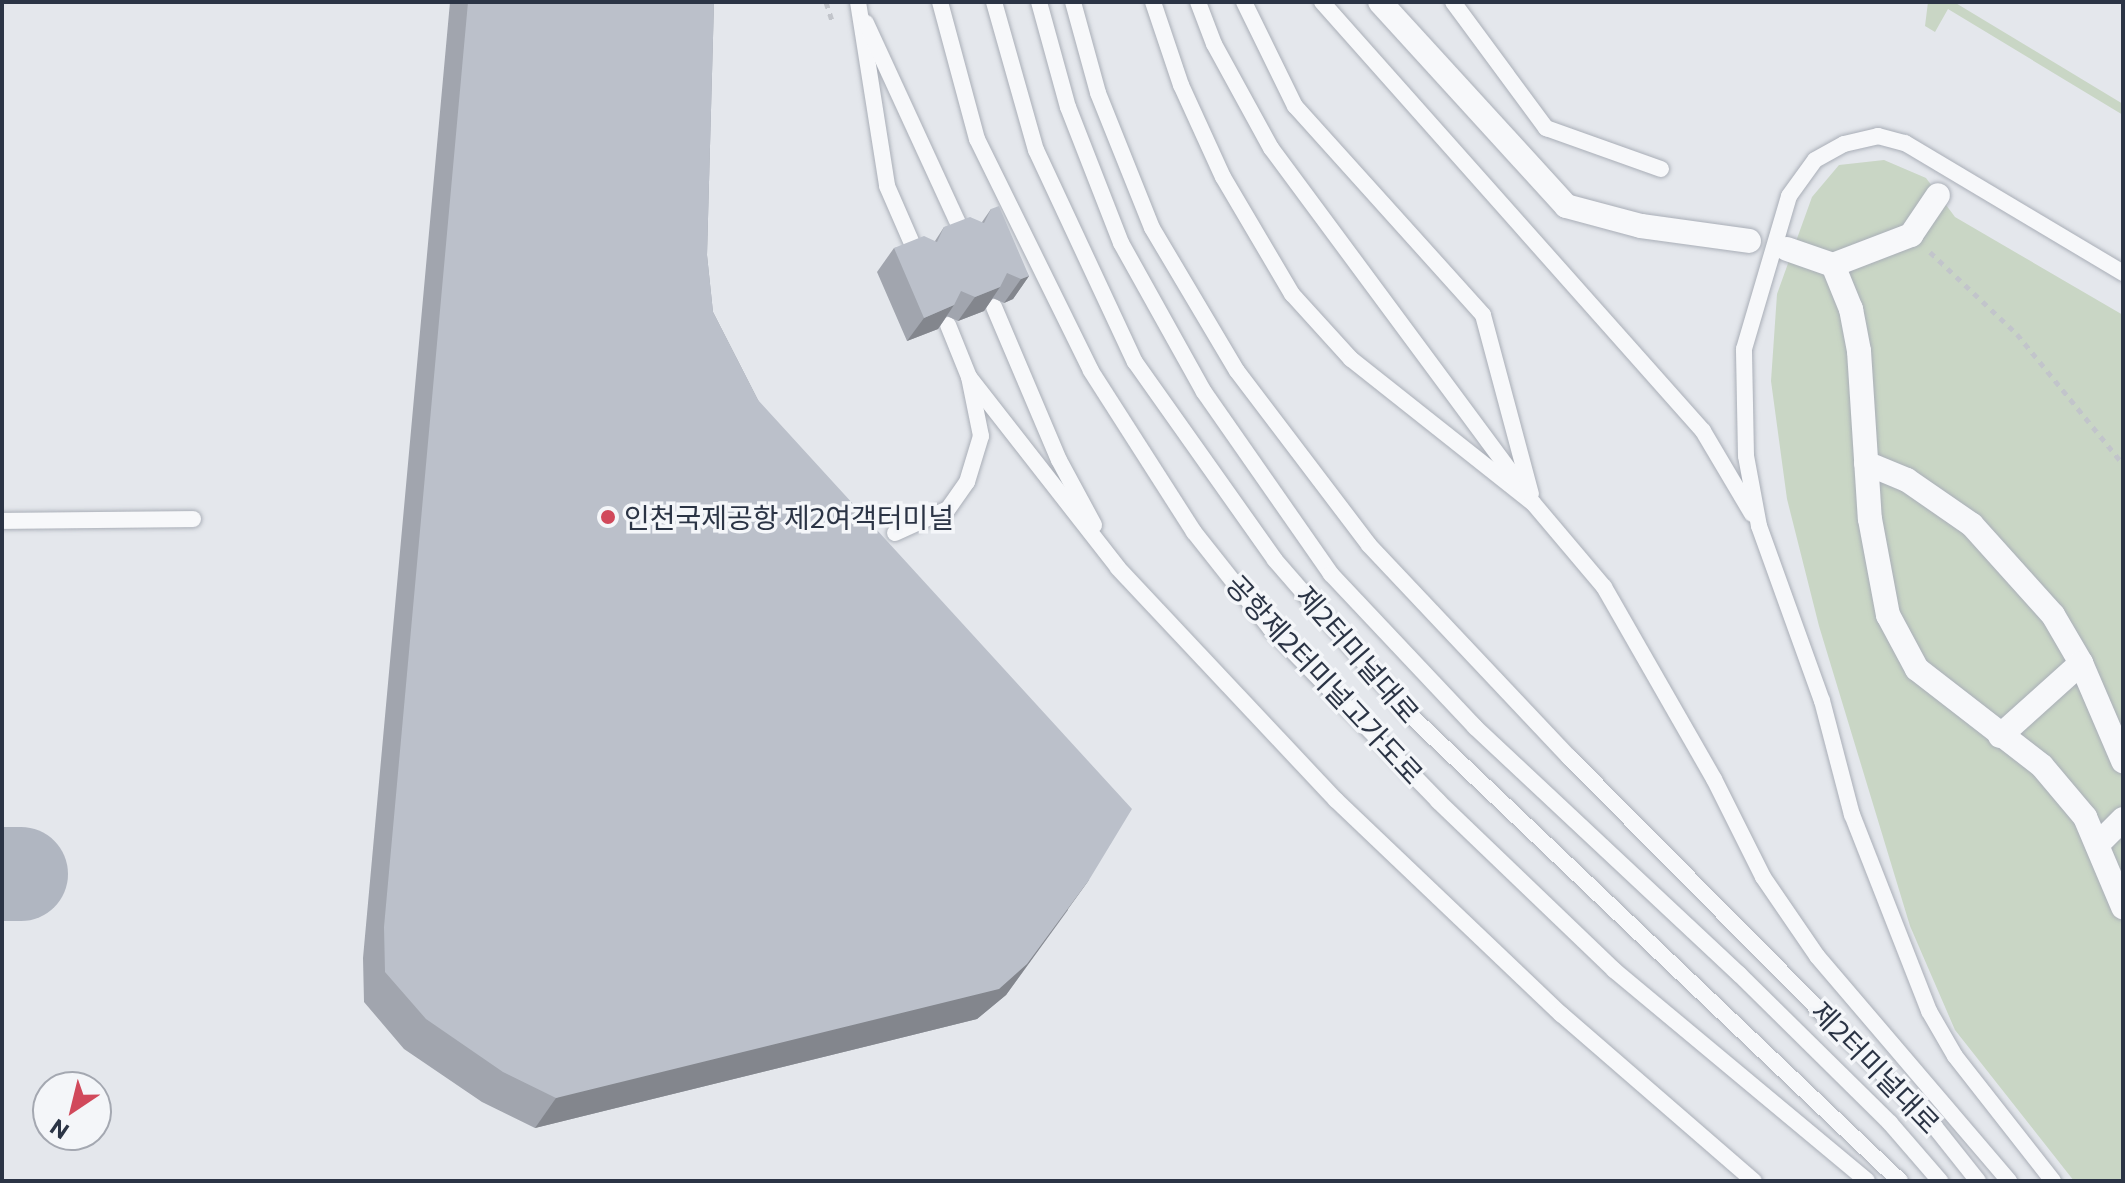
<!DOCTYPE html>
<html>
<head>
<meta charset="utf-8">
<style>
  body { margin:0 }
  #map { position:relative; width:2125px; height:1183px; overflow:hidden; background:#e4e7ec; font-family:Commissioner,"Noto Sans KR",sans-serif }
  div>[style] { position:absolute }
  .green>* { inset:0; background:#c9d6c5 }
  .taxiway>* { height:94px; margin:-47px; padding:0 47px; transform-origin:47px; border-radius:47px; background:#b0b6c1 }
  .path>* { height:5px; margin-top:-2.5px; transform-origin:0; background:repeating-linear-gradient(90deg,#c2c5cb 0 6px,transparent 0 12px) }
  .roads { filter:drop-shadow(0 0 2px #a9aeb7) drop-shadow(0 0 2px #a9aeb7) }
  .service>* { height:16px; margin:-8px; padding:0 8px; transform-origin:8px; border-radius:8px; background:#f7f8fa }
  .pedestrian>* { height:24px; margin:-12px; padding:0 12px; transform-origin:12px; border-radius:12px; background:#f7f8fa }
  .wall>* { inset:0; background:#a1a5ae }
  .shaded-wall>* { inset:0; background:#83868d }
  .building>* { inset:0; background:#bbc0ca }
  .dots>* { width:22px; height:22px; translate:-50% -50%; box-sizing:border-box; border:4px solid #f4f6f9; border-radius:50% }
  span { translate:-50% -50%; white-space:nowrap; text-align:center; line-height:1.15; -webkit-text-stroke:7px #f4f6f9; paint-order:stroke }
  .poi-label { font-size:28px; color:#2b3445 }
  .left { translate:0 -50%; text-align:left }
  .street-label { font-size:28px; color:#2b3445 }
  .frame { position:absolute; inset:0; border:4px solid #2b3445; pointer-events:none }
  .north { position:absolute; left:32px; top:1071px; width:80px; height:80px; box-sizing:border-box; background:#f4f6f9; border:2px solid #a4a8b1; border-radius:50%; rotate:215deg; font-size:22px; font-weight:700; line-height:32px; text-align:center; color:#2b3445 }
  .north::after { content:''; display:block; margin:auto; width:28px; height:36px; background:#d1495b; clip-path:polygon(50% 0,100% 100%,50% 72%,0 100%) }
</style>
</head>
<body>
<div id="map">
  <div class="green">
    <div style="clip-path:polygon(1928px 2px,1954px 2px,2123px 104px,2123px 115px,1948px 9px,1935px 32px,1925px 26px)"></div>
    <div style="clip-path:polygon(1884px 160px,1926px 178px,1955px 217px,2123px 315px,2123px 1181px,2074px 1181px,1955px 1030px,1910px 926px,1819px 626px,1787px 499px,1771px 381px,1777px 294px,1812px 197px,1839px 165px)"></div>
  </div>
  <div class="taxiway">
    <div style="left:2px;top:874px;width:19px"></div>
  </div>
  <div class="path">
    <div style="left:826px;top:2px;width:19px;rotate:72deg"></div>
    <div style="left:1930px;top:252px;width:120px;rotate:43.3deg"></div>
    <div style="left:2017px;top:334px;width:168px;rotate:50.8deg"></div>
  </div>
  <div class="roads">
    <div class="service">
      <div style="left:858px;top:2px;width:186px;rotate:81deg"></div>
      <div style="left:887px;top:186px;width:75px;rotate:66.5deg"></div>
      <div style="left:940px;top:2px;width:142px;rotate:74.9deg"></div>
      <div style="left:977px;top:139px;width:258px;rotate:63.8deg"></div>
      <div style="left:1091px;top:371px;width:191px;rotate:57.4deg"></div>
      <div style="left:1194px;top:532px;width:124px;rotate:51.6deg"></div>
      <div style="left:1271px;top:629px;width:240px;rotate:45.8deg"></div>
      <div style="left:1438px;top:801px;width:244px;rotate:43.8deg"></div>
      <div style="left:1614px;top:970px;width:329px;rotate:39.8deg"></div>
      <div style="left:994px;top:2px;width:154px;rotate:74.2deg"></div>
      <div style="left:1036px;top:150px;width:234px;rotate:65deg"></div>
      <div style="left:1135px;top:362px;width:242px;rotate:54.7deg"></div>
      <div style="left:1275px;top:560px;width:203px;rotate:49deg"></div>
      <div style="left:1408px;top:713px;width:679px;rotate:43.57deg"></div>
      <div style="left:1039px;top:2px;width:109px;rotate:74.6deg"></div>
      <div style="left:1068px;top:107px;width:146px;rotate:68.7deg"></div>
      <div style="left:1121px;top:243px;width:171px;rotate:60.9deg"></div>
      <div style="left:1204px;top:392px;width:222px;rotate:55.1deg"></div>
      <div style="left:1331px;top:574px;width:210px;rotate:46.7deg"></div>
      <div style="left:1475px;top:727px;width:362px;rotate:43.1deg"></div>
      <div style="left:1739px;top:974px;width:212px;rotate:44.6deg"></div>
      <div style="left:1890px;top:1123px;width:77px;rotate:49.2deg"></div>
      <div style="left:1073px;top:2px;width:94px;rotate:74.6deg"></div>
      <div style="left:1098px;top:93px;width:145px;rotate:68.2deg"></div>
      <div style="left:1152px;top:228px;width:166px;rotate:59.3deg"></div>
      <div style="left:1237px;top:371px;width:218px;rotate:52.8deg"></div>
      <div style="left:1369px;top:545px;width:291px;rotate:46.7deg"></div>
      <div style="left:1569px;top:757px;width:520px;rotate:45.31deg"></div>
      <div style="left:1935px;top:1127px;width:69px;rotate:51.5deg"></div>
      <div style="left:1153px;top:2px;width:88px;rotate:71.4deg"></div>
      <div style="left:1181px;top:85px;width:101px;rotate:65.5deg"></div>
      <div style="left:1223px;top:177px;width:136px;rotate:59.5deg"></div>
      <div style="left:1292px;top:294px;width:88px;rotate:47.8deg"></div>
      <div style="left:1351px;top:359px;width:232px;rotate:38.4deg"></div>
      <div style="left:1533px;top:503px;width:110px;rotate:49.8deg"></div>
      <div style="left:1604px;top:587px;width:221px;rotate:60.2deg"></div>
      <div style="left:1714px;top:779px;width:110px;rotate:63.4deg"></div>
      <div style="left:1763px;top:877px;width:96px;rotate:55.6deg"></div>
      <div style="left:1817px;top:956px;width:296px;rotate:49.5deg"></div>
      <div style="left:1198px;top:2px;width:45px;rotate:69.1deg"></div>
      <div style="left:1214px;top:44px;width:119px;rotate:61.3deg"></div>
      <div style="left:1271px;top:148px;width:419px;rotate:53.5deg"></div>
      <div style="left:1244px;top:2px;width:116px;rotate:63.9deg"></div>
      <div style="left:1295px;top:106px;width:281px;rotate:48deg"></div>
      <div style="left:1483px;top:315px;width:185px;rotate:75deg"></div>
      <div style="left:1322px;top:2px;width:574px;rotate:48.39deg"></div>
      <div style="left:1703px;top:431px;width:96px;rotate:59.4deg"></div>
      <div style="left:1453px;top:2px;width:157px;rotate:53.6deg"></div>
      <div style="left:1546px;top:128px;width:122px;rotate:19.6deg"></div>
      <div style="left:866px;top:23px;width:234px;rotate:65.3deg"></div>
      <div style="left:994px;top:307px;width:166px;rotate:67deg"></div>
      <div style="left:1059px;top:460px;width:74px;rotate:61.7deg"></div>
      <div style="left:969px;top:377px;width:242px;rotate:52deg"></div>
      <div style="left:1118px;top:568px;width:318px;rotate:46.8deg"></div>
      <div style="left:1336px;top:800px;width:311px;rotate:43.6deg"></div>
      <div style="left:1561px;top:1014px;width:255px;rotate:40.9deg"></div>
      <div style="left:2px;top:521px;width:191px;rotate:-0.6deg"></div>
      <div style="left:895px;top:533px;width:58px;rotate:-24.4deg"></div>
      <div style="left:948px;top:509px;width:33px;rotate:-55deg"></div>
      <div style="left:967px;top:482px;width:48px;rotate:-73.1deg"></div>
      <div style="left:981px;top:436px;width:60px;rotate:-101.5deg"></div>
      <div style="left:969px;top:377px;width:56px;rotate:-112deg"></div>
      <div style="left:2053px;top:1181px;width:159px;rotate:-128.1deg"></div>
      <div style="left:1955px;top:1056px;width:52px;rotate:-120deg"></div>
      <div style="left:1929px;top:1011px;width:211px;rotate:-111.4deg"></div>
      <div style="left:1852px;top:815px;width:118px;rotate:-104.7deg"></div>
      <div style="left:1822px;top:701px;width:186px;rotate:-109.8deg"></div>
      <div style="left:1759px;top:526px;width:71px;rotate:-100.5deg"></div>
      <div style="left:1746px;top:456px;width:107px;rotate:-91.1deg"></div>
      <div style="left:1744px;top:349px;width:159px;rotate:-73.6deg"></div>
      <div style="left:1789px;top:196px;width:44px;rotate:-54.2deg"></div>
      <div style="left:1815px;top:160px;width:33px;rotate:-29deg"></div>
      <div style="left:1844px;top:144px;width:35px;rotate:-13deg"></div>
      <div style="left:1878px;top:136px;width:28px;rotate:15deg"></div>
      <div style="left:1905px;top:143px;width:254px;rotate:30.8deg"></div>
    </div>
    <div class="pedestrian">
      <div style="left:1380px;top:2px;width:276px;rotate:47.6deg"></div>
      <div style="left:1566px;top:206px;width:78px;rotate:14.9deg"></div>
      <div style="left:1641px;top:226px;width:109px;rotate:7.9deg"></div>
      <div style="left:1787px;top:249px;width:49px;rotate:19.2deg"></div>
      <div style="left:1833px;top:265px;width:84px;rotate:-21deg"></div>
      <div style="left:1911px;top:235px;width:48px;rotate:-56deg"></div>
      <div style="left:1833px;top:265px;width:48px;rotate:67.8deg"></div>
      <div style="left:1851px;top:309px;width:43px;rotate:79.2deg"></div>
      <div style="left:1859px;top:351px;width:168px;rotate:86.3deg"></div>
      <div style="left:1870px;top:519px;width:98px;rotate:79.4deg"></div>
      <div style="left:1888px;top:615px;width:61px;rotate:61.8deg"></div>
      <div style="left:1917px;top:669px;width:158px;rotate:37.8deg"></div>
      <div style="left:2042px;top:766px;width:67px;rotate:49.9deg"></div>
      <div style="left:2085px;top:817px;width:98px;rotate:67.1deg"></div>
      <div style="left:1866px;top:463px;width:44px;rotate:22.5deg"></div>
      <div style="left:1907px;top:480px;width:79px;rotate:34.7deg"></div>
      <div style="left:1972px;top:525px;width:121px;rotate:48deg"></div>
      <div style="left:2053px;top:615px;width:56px;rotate:59.7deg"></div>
      <div style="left:2081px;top:663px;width:107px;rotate:66.8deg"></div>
      <div style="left:2000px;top:736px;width:109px;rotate:-42deg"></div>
      <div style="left:2099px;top:843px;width:34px;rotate:-45deg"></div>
    </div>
  </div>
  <div class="wall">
    <div style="clip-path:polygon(450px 2px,714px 2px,707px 255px,713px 312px,758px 400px,1068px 910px,1006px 995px,977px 1019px,535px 1128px,482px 1102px,404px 1049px,364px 1002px,363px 958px)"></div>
    <div style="clip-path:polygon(991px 209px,1029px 276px,1013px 299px,1004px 303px,993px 298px,984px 311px,958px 321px,947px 316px,938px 329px,907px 341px,877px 272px,894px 248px,935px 241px,944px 227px,982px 222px)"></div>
  </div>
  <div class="shaded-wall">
    <div style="clip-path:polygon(1029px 276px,1013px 299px,1004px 303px,1021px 279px)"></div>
    <div style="clip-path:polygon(1000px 287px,984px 311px,958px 321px,975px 297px)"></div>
    <div style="clip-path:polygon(954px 305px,938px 329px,907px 341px,924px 318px)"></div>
    <div style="clip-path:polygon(1089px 880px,1006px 995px,977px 1019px,535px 1128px,556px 1098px)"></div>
  </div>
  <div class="building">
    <div style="clip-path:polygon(468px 2px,714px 2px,707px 255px,713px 312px,758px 400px,1132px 809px,1089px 880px,1027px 964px,999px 989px,556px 1098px,503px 1072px,426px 1019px,385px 972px,384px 927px)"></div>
    <div style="clip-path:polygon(999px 206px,1029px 276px,1021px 279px,1007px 273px,1000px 287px,975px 297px,961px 291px,954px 305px,924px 318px,894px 248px,924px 236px,937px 242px,944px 227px,970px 217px,984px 223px,991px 209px)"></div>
  </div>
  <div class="dots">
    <div style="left:608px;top:517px;background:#d1495b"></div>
  </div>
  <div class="poi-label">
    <span class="left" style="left:624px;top:517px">인천국제공항 제2여객터미널</span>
  </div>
  <div class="street-label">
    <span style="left:1358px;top:654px;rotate:49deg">제2터미널대로</span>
    <span style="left:1325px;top:679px;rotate:47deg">공항제2터미널고가도로</span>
    <span style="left:1876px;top:1067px;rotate:46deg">제2터미널대로</span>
  </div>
  <div class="frame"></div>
  <div class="north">N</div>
</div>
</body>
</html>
